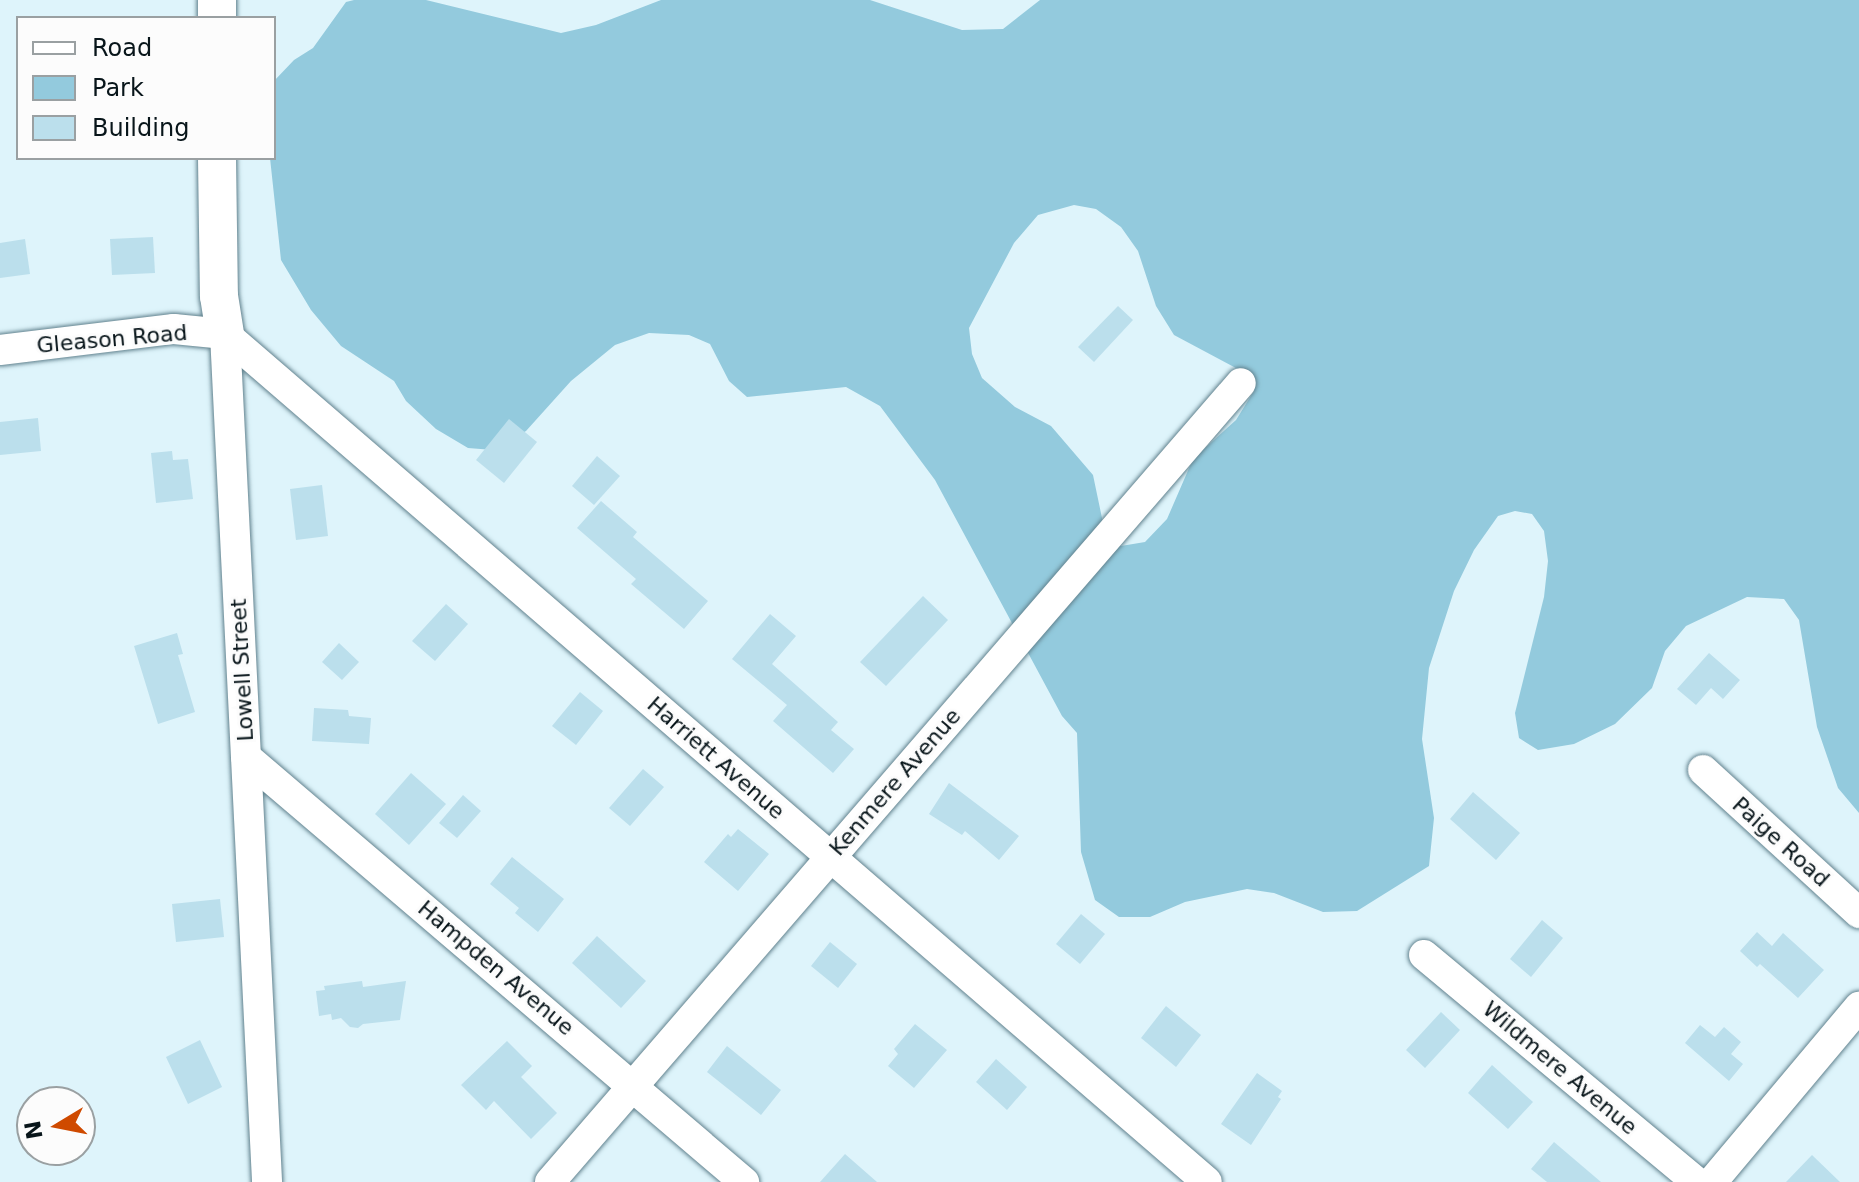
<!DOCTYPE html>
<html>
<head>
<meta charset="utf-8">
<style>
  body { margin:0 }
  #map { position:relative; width:1859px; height:1182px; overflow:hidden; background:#def4fb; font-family:"DejaVu Sans",sans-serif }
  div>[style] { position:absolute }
  .green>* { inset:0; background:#93cadd }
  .building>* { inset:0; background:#bbdfec }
  .roads { filter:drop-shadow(0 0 2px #61828e) drop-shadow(0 0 2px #61828e) }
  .minor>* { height:30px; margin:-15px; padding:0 15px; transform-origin:15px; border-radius:15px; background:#fff }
  .tertiary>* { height:38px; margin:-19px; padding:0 19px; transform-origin:19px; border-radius:19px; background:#fff }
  span { translate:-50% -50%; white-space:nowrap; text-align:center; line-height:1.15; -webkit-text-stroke:6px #fcfcfc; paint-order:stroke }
  .street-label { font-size:22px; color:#08151a }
  .legend { position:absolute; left:16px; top:16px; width:260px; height:144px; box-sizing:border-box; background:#fcfcfc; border:2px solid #9aa0a2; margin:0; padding:10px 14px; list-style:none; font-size:24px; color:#08151a }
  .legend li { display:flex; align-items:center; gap:16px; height:40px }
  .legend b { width:40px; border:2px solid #9aa0a2 }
  .north { position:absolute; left:16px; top:1086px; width:80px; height:80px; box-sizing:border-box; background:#fcfcfc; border:2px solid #9aa0a2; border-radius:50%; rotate:260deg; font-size:22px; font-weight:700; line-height:32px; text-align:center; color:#08151a }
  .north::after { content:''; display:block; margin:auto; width:28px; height:36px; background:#cf4a00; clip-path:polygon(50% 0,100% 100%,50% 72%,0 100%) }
</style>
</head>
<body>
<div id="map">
  <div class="green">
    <div style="clip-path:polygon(evenodd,354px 0,426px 0,561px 33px,596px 25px,661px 0,870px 0,962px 30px,1003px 29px,1040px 0,1859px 0,1859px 813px,1838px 788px,1817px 727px,1799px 620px,1784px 599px,1747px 597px,1686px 626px,1665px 651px,1652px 688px,1615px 724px,1574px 744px,1538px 750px,1519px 738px,1515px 713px,1544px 597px,1548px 561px,1544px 531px,1532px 514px,1515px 511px,1498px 516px,1474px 550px,1454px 591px,1429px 668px,1422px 739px,1434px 818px,1429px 866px,1357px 911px,1323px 912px,1274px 893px,1247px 889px,1185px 902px,1150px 917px,1119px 917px,1095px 900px,1081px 852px,1077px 733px,1062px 716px,935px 480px,880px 406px,846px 387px,747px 397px,729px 381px,710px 344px,689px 335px,649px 333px,615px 345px,571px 381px,526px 431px,493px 450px,468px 448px,436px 429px,406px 401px,394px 381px,341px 346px,311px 310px,281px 260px,270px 158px,274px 158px,274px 81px,294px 60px,313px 48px,346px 2px,354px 0,1074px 205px,1096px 209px,1121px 227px,1138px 251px,1156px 306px,1174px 335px,1249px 375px,1254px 391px,1236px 420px,1193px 459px,1167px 519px,1145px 542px,1121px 546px,1107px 542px,1093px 475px,1051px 426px,1015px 407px,982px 378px,972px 354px,969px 328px,1014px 243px,1038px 215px,1074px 205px)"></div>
  </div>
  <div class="building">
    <div style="clip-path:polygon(153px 237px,155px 273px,112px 275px,110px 239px)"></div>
    <div style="clip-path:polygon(25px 239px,30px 274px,0 278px,0 243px)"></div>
    <div style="clip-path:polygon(1118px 306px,1133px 320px,1094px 362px,1078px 347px)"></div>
    <div style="clip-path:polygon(38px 418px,41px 451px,0 455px,0 422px)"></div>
    <div style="clip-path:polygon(509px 419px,537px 442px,504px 483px,476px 460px)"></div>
    <div style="clip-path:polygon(172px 451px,173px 460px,188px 459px,193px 499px,156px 503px,151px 453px)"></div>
    <div style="clip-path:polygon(597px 456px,620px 476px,594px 505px,572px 486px)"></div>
    <div style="clip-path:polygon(322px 485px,328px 536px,296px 540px,290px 489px)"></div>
    <div style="clip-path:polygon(601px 501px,637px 532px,633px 537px,708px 601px,684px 629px,631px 584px,636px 579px,577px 528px)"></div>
    <div style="clip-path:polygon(923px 596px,948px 620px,886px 686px,860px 662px)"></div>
    <div style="clip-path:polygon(446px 604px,468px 624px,435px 661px,412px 641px)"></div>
    <div style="clip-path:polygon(770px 614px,796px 636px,772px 664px,838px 722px,831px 730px,854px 749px,833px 773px,773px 721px,787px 705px,732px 659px)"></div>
    <div style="clip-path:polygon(177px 633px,183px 654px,178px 655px,195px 712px,158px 724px,134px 646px)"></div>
    <div style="clip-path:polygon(339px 643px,359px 662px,342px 680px,322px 662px)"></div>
    <div style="clip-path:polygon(1709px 653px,1740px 680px,1723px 699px,1711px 688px,1696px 705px,1677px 689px)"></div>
    <div style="clip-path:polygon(580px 692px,603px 711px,576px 745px,552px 726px)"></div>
    <div style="clip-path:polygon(314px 708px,348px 710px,349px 716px,371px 718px,369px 744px,312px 741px)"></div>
    <div style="clip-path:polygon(643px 769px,664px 787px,630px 826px,609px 808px)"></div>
    <div style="clip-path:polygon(411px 773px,446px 804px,409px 845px,375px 814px)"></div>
    <div style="clip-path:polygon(949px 783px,1019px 836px,999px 860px,965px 831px,962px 835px,929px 814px)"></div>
    <div style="clip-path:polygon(1473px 792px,1520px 833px,1496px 860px,1450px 819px)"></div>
    <div style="clip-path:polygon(463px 795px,481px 811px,457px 838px,439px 823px)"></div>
    <div style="clip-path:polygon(738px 829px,769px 854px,738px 891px,704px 862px,728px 834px,731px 837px)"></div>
    <div style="clip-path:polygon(512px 857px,564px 899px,538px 932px,515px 913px,519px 908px,490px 884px)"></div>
    <div style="clip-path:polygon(220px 899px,224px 937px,176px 942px,172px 904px)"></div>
    <div style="clip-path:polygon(1081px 914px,1105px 934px,1080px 964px,1056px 944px)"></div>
    <div style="clip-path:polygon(1542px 920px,1563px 938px,1531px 977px,1510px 959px)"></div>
    <div style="clip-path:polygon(1757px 932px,1772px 946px,1783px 933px,1824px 970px,1798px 998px,1760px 964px,1757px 967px,1740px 951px)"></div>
    <div style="clip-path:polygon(597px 936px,646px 981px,621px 1008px,572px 963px)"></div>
    <div style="clip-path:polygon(830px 942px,857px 964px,838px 988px,811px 966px)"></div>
    <div style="clip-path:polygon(362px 981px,363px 987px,406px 981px,400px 1020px,363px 1024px,358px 1028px,350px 1027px,341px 1018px,332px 1020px,331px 1014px,319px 1016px,316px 991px,325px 990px,324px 986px)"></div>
    <div style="clip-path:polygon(1166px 1006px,1201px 1035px,1176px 1067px,1141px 1038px)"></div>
    <div style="clip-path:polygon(1441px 1012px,1460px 1030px,1425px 1068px,1406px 1050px)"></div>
    <div style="clip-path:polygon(915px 1024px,947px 1050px,914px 1088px,888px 1066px,898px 1054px,894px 1049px)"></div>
    <div style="clip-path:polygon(1700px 1025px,1715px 1037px,1724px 1027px,1741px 1042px,1731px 1054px,1743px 1064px,1729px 1081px,1685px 1043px)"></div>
    <div style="clip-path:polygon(200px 1040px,222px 1087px,188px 1104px,166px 1057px)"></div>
    <div style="clip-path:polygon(507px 1041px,532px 1066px,521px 1077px,557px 1113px,531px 1139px,494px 1101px,486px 1110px,461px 1085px)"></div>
    <div style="clip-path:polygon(727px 1046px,781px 1090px,761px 1115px,707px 1072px)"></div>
    <div style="clip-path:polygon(996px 1059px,1027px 1087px,1007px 1110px,976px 1082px)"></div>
    <div style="clip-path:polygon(1492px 1065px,1533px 1102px,1508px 1129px,1468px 1093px)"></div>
    <div style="clip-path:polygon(1257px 1073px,1282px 1091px,1278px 1097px,1281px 1099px,1251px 1145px,1221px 1124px)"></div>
    <div style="clip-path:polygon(1554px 1142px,1601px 1182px,1547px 1182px,1531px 1169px)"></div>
    <div style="clip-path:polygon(845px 1154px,877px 1182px,820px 1182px)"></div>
    <div style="clip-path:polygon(1812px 1155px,1840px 1182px,1786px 1182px)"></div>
  </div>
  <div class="roads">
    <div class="minor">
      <div style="left:225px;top:334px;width:1297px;rotate:40.81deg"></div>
      <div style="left:225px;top:334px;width:849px;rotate:87.16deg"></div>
      <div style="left:0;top:350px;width:175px;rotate:-6.9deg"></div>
      <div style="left:174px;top:329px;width:51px;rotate:5.6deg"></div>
      <div style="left:246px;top:757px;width:655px;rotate:40.48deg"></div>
      <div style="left:1703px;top:770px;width:212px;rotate:42.5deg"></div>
      <div style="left:1424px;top:955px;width:354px;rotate:39.8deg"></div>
      <div style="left:550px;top:1182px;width:1056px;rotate:-49.15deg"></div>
      <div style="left:1712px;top:1182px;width:229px;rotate:-50deg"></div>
    </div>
    <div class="tertiary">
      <div style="left:217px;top:18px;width:18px;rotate:-90deg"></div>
      <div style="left:217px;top:158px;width:138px;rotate:89.2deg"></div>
      <div style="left:219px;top:296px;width:38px;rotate:81deg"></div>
    </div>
  </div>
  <div class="street-label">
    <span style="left:112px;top:339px;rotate:-5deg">Gleason Road</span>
    <span style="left:242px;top:670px;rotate:-93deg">Lowell Street</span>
    <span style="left:716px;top:758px;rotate:41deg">Harriett Avenue</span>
    <span style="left:895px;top:782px;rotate:-49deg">Kenmere Avenue</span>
    <span style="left:1781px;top:842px;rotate:42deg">Paige Road</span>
    <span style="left:496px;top:968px;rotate:40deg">Hampden Avenue</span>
    <span style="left:1560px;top:1068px;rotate:40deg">Wildmere Avenue</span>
  </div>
  <ul class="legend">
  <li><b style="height:10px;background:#fff"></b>Road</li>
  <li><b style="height:22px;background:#93cadd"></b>Park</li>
  <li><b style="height:22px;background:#bbdfec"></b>Building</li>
  </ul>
  <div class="north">N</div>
</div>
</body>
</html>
